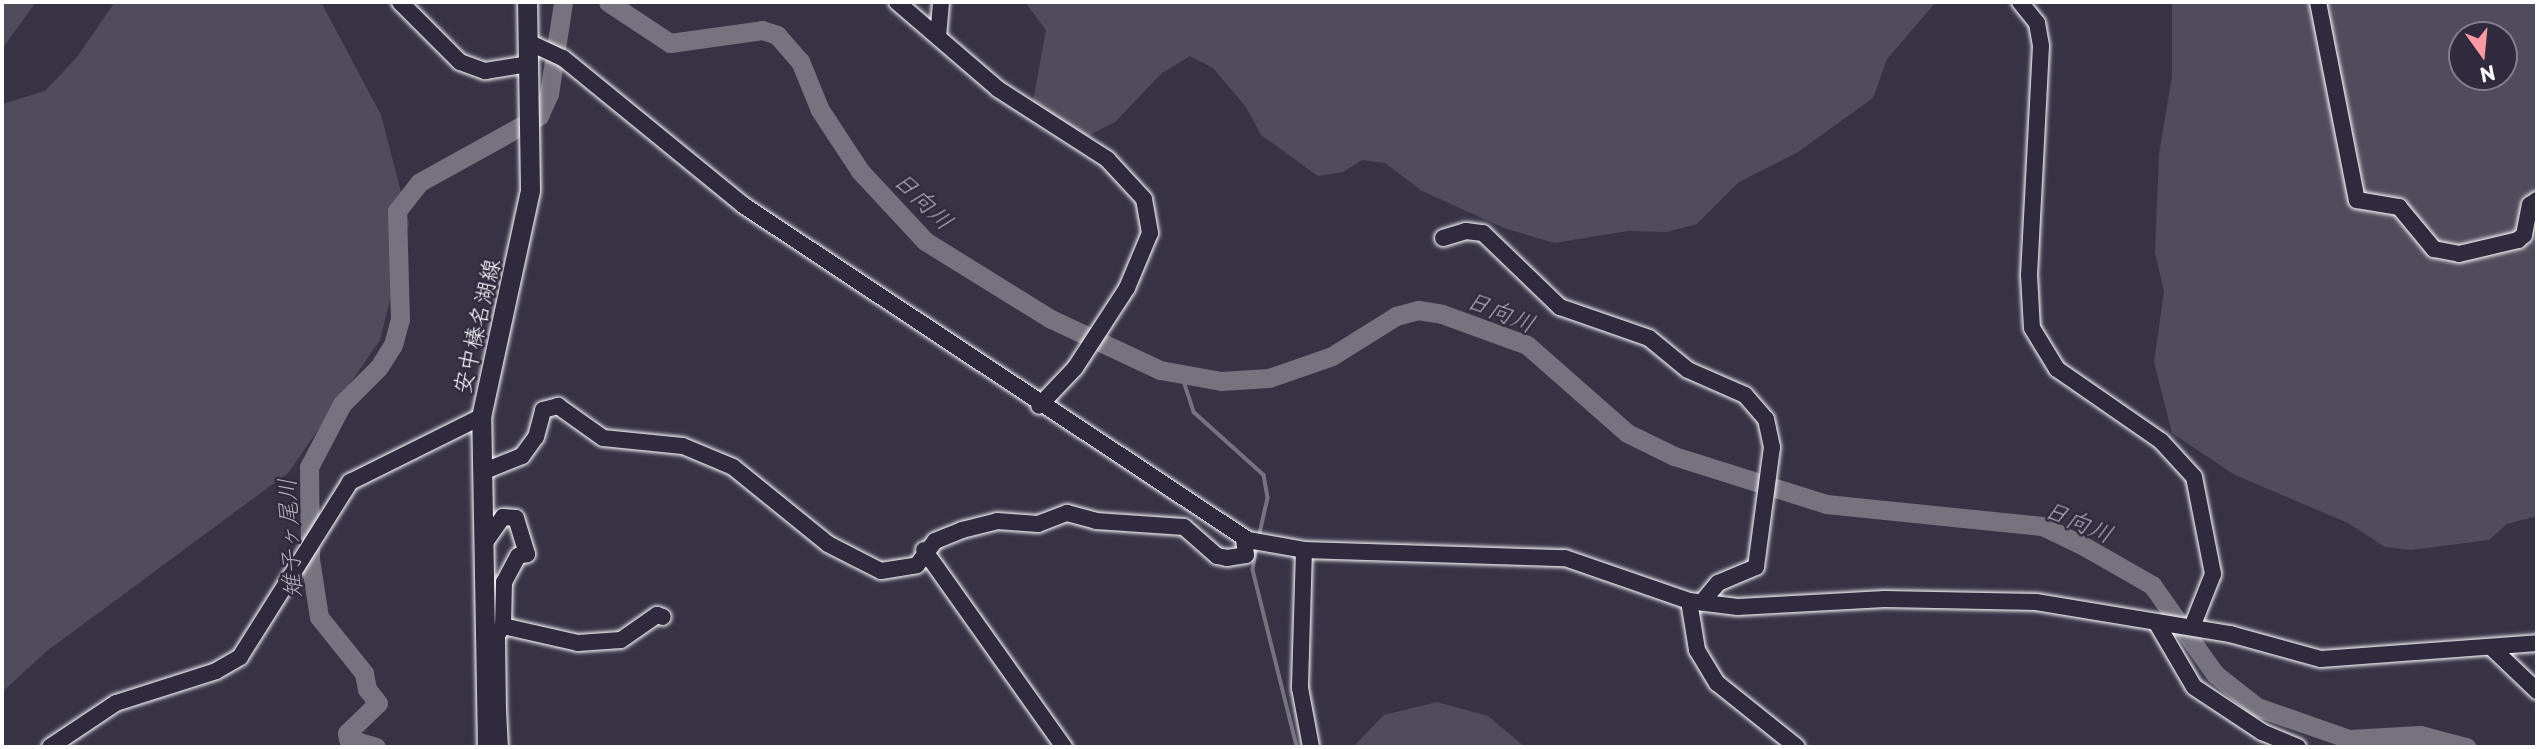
<!DOCTYPE html>
<html>
<head>
<meta charset="utf-8">
<style>
  body { margin:0 }
  #map { position:relative; width:2539px; height:749px; overflow:hidden; background:#373345; font-family:"Playpen Sans","Klee One",sans-serif }
  div>[style] { position:absolute }
  .green>* { inset:0; background:#514c5c }
  .stream>* { height:3.5px; margin:-1.75px; padding:0 1.75px; transform-origin:1.75px; border-radius:1.75px; background:#76737f }
  .river>* { height:19px; margin:-9.5px; padding:0 9.5px; transform-origin:9.5px; border-radius:9.5px; background:#76737f }
  .roads { filter:drop-shadow(0 0 2px #fff) drop-shadow(0 0 2px #fff) }
  .minor>* { height:16px; margin:-8px; padding:0 8px; transform-origin:8px; border-radius:8px; background:#2f2a3d }
  .major>* { height:19px; margin:-9.5px; padding:0 9.5px; transform-origin:9.5px; border-radius:9.5px; background:#2f2a3d }
  span { translate:-50% -50%; white-space:nowrap; text-align:center; line-height:1.15; -webkit-text-stroke:5px #2f2a3d; paint-order:stroke }
  .street-label { font-size:23px; color:#fff }
  .water-label { font-size:24px; color:#b4b2b9; font-style:italic }
  .frame { position:absolute; inset:0; border:4px solid #fff; pointer-events:none }
  .north { position:absolute; left:2448px; top:21px; width:70px; height:70px; box-sizing:border-box; background:#2f2a3d; border:2px solid #827f8b; border-radius:50%; rotate:165deg; font-size:19px; font-weight:700; line-height:28px; text-align:center; color:#fff }
  .north::after { content:''; display:block; margin:auto; width:24px; height:32px; background:#ff9aa2; clip-path:polygon(50% 0,100% 100%,50% 72%,0 100%) }
</style>
</head>
<body>
<div id="map">
  <div class="green">
    <div style="clip-path:polygon(2px 2px,36px 2px,2px 49px)"></div>
    <div style="clip-path:polygon(115px 2px,321px 2px,381px 115px,409px 223px,380px 340px,289px 472px,47px 651px,2px 692px,2px 104px,45px 91px,77px 57px)"></div>
    <div style="clip-path:polygon(1025px 2px,1936px 2px,1887px 59px,1873px 98px,1798px 152px,1739px 182px,1697px 224px,1667px 232px,1628px 231px,1554px 243px,1504px 228px,1422px 191px,1385px 163px,1362px 160px,1343px 172px,1318px 176px,1261px 135px,1246px 107px,1213px 68px,1190px 56px,1162px 73px,1115px 122px,1084px 138px,1030px 118px,1046px 30px)"></div>
    <div style="clip-path:polygon(evenodd,2172px 2px,2537px 2px,2537px 516px,2507px 524px,2489px 540px,2411px 550px,2385px 547px,2348px 523px,2235px 475px,2172px 433px,2154px 362px,2164px 291px,2155px 253px,2159px 154px,2172px 76px,2172px 2px,2462px 35px,2504px 35px,2504px 77px,2462px 77px,2462px 35px)"></div>
    <div style="clip-path:polygon(1437px 702px,1488px 716px,1525px 747px,1353px 747px,1384px 715px)"></div>
  </div>
  <div class="stream">
    <div style="left:1182px;top:375px;width:39px;rotate:72deg"></div>
    <div style="left:1194px;top:412px;width:94px;rotate:42deg"></div>
    <div style="left:1264px;top:475px;width:23px;rotate:80deg"></div>
    <div style="left:1268px;top:498px;width:41px;rotate:102.7deg"></div>
    <div style="left:1257px;top:545px;width:25px;rotate:99deg"></div>
    <div style="left:1253px;top:570px;width:182px;rotate:76deg"></div>
  </div>
  <div class="river">
    <div style="left:608px;top:2px;width:74px;rotate:33.5deg"></div>
    <div style="left:670px;top:43px;width:93px;rotate:-8deg"></div>
    <div style="left:762px;top:30px;width:16px;rotate:18deg"></div>
    <div style="left:777px;top:35px;width:35px;rotate:49deg"></div>
    <div style="left:800px;top:61px;width:53px;rotate:67.8deg"></div>
    <div style="left:820px;top:110px;width:73px;rotate:56.7deg"></div>
    <div style="left:860px;top:171px;width:96px;rotate:47.1deg"></div>
    <div style="left:925px;top:241px;width:148px;rotate:31.8deg"></div>
    <div style="left:1051px;top:319px;width:120px;rotate:25.1deg"></div>
    <div style="left:1160px;top:370px;width:62px;rotate:10.2deg"></div>
    <div style="left:1221px;top:381px;width:48px;rotate:-3.6deg"></div>
    <div style="left:1269px;top:378px;width:67px;rotate:-19.2deg"></div>
    <div style="left:1332px;top:356px;width:75px;rotate:-32deg"></div>
    <div style="left:1396px;top:316px;width:23px;rotate:-15deg"></div>
    <div style="left:1418px;top:310px;width:24px;rotate:9deg"></div>
    <div style="left:1442px;top:314px;width:90px;rotate:20deg"></div>
    <div style="left:1527px;top:345px;width:133px;rotate:41.3deg"></div>
    <div style="left:1627px;top:433px;width:52px;rotate:26.1deg"></div>
    <div style="left:1674px;top:456px;width:159px;rotate:17.5deg"></div>
    <div style="left:1826px;top:504px;width:217px;rotate:5.8deg"></div>
    <div style="left:2042px;top:526px;width:44px;rotate:25.4deg"></div>
    <div style="left:2082px;top:545px;width:81px;rotate:29.7deg"></div>
    <div style="left:2152px;top:585px;width:109px;rotate:54.7deg"></div>
    <div style="left:2215px;top:674px;width:53px;rotate:38.2deg"></div>
    <div style="left:2257px;top:707px;width:97px;rotate:19.2deg"></div>
    <div style="left:2349px;top:739px;width:71px;rotate:-3.2deg"></div>
    <div style="left:2420px;top:735px;width:48px;rotate:14.6deg"></div>
    <div style="left:376px;top:747px;width:29px;rotate:-164deg"></div>
    <div style="left:348px;top:739px;width:6px;rotate:-99deg"></div>
    <div style="left:347px;top:733px;width:43px;rotate:-44.1deg"></div>
    <div style="left:378px;top:703px;width:18px;rotate:-128deg"></div>
    <div style="left:367px;top:689px;width:16px;rotate:-101deg"></div>
    <div style="left:364px;top:673px;width:72px;rotate:-128.8deg"></div>
    <div style="left:319px;top:617px;width:59px;rotate:-98.8deg"></div>
    <div style="left:310px;top:559px;width:92px;rotate:-90.6deg"></div>
    <div style="left:309px;top:467px;width:71px;rotate:-62.4deg"></div>
    <div style="left:342px;top:404px;width:52px;rotate:-45deg"></div>
    <div style="left:379px;top:367px;width:26px;rotate:-58deg"></div>
    <div style="left:393px;top:345px;width:27px;rotate:-75deg"></div>
    <div style="left:400px;top:319px;width:108px;rotate:-91.6deg"></div>
    <div style="left:397px;top:211px;width:37px;rotate:-52deg"></div>
    <div style="left:420px;top:182px;width:136px;rotate:-29deg"></div>
    <div style="left:539px;top:116px;width:24px;rotate:-66deg"></div>
    <div style="left:549px;top:94px;width:93px;rotate:-81.3deg"></div>
  </div>
  <div class="roads">
    <div class="minor">
      <div style="left:400px;top:2px;width:85px;rotate:45deg"></div>
      <div style="left:460px;top:62px;width:27px;rotate:20deg"></div>
      <div style="left:485px;top:71px;width:45px;rotate:-9deg"></div>
      <div style="left:897px;top:2px;width:133px;rotate:40.7deg"></div>
      <div style="left:998px;top:89px;width:130px;rotate:32.7deg"></div>
      <div style="left:1107px;top:159px;width:54px;rotate:47.2deg"></div>
      <div style="left:1144px;top:199px;width:35px;rotate:80deg"></div>
      <div style="left:1150px;top:233px;width:60px;rotate:112.7deg"></div>
      <div style="left:1127px;top:288px;width:95px;rotate:123deg"></div>
      <div style="left:1075px;top:368px;width:52px;rotate:133.5deg"></div>
      <div style="left:2020px;top:2px;width:27px;rotate:51deg"></div>
      <div style="left:2037px;top:23px;width:23px;rotate:80deg"></div>
      <div style="left:2041px;top:46px;width:229px;rotate:93deg"></div>
      <div style="left:2029px;top:275px;width:53px;rotate:86.8deg"></div>
      <div style="left:2032px;top:328px;width:48px;rotate:58.6deg"></div>
      <div style="left:2057px;top:369px;width:126px;rotate:34.7deg"></div>
      <div style="left:2161px;top:441px;width:49px;rotate:47.5deg"></div>
      <div style="left:2194px;top:477px;width:99px;rotate:78.9deg"></div>
      <div style="left:2213px;top:574px;width:57px;rotate:111.6deg"></div>
      <div style="left:2318px;top:2px;width:202px;rotate:78.9deg"></div>
      <div style="left:2357px;top:200px;width:43px;rotate:9.5deg"></div>
      <div style="left:2399px;top:207px;width:55px;rotate:50.2deg"></div>
      <div style="left:2434px;top:249px;width:25px;rotate:11deg"></div>
      <div style="left:2459px;top:254px;width:61px;rotate:-13.3deg"></div>
      <div style="left:2518px;top:240px;width:8px;rotate:-40deg"></div>
      <div style="left:2524px;top:235px;width:31px;rotate:-79deg"></div>
      <div style="left:2530px;top:205px;width:9px;rotate:-36deg"></div>
      <div style="left:938px;top:37px;width:35px;rotate:-85deg"></div>
      <div style="left:528px;top:42px;width:38px;rotate:25deg"></div>
      <div style="left:563px;top:58px;width:232px;rotate:39.2deg"></div>
      <div style="left:743px;top:205px;width:606px;rotate:33.56deg"></div>
      <div style="left:1248px;top:540px;width:57px;rotate:10.1deg"></div>
      <div style="left:1304px;top:550px;width:261px;rotate:1.8deg"></div>
      <div style="left:1565px;top:558px;width:131px;rotate:19.1deg"></div>
      <div style="left:1689px;top:601px;width:49px;rotate:7deg"></div>
      <div style="left:1738px;top:607px;width:147px;rotate:-3.1deg"></div>
      <div style="left:1885px;top:599px;width:151px;rotate:1.1deg"></div>
      <div style="left:2036px;top:602px;width:197px;rotate:9.4deg"></div>
      <div style="left:2230px;top:634px;width:94px;rotate:15.4deg"></div>
      <div style="left:2321px;top:659px;width:217px;rotate:-4.2deg"></div>
      <div style="left:1443px;top:238px;width:24px;rotate:-17deg"></div>
      <div style="left:1466px;top:231px;width:17px;rotate:7deg"></div>
      <div style="left:1483px;top:233px;width:107px;rotate:43.9deg"></div>
      <div style="left:1560px;top:307px;width:94px;rotate:19.2deg"></div>
      <div style="left:1649px;top:338px;width:50px;rotate:39.4deg"></div>
      <div style="left:1688px;top:370px;width:62px;rotate:23.7deg"></div>
      <div style="left:1745px;top:395px;width:32px;rotate:49deg"></div>
      <div style="left:1766px;top:419px;width:29px;rotate:78deg"></div>
      <div style="left:1772px;top:447px;width:121px;rotate:97.6deg"></div>
      <div style="left:1756px;top:567px;width:41px;rotate:157.2deg"></div>
      <div style="left:1718px;top:583px;width:25px;rotate:130deg"></div>
      <div style="left:482px;top:472px;width:43px;rotate:-21.8deg"></div>
      <div style="left:522px;top:456px;width:24px;rotate:-54deg"></div>
      <div style="left:536px;top:437px;width:28px;rotate:-75deg"></div>
      <div style="left:543px;top:410px;width:16px;rotate:-15deg"></div>
      <div style="left:558px;top:406px;width:55px;rotate:35.4deg"></div>
      <div style="left:603px;top:438px;width:80px;rotate:5.7deg"></div>
      <div style="left:683px;top:446px;width:54px;rotate:22.8deg"></div>
      <div style="left:733px;top:467px;width:122px;rotate:39deg"></div>
      <div style="left:828px;top:544px;width:59px;rotate:27deg"></div>
      <div style="left:881px;top:571px;width:36px;rotate:-9deg"></div>
      <div style="left:917px;top:565px;width:30px;rotate:-53deg"></div>
      <div style="left:935px;top:541px;width:29px;rotate:-22deg"></div>
      <div style="left:962px;top:530px;width:36px;rotate:-14deg"></div>
      <div style="left:997px;top:521px;width:41px;rotate:4.2deg"></div>
      <div style="left:1038px;top:524px;width:31px;rotate:-21deg"></div>
      <div style="left:1067px;top:513px;width:30px;rotate:15deg"></div>
      <div style="left:1096px;top:521px;width:88px;rotate:3.9deg"></div>
      <div style="left:1184px;top:527px;width:44px;rotate:41.3deg"></div>
      <div style="left:1217px;top:556px;width:10px;rotate:11deg"></div>
      <div style="left:1227px;top:558px;width:19px;rotate:-9deg"></div>
      <div style="left:1246px;top:555px;width:16px;rotate:-97deg"></div>
      <div style="left:484px;top:544px;width:33px;rotate:-55deg"></div>
      <div style="left:503px;top:517px;width:13px;rotate:4deg"></div>
      <div style="left:516px;top:518px;width:38px;rotate:73deg"></div>
      <div style="left:527px;top:554px;width:9px;rotate:167deg"></div>
      <div style="left:518px;top:556px;width:30px;rotate:118deg"></div>
      <div style="left:504px;top:582px;width:44px;rotate:91.3deg"></div>
      <div style="left:924px;top:550px;width:242px;rotate:54.6deg"></div>
      <div style="left:1304px;top:550px;width:138px;rotate:91.7deg"></div>
      <div style="left:1300px;top:688px;width:60px;rotate:79.4deg"></div>
      <div style="left:1689px;top:601px;width:50px;rotate:80.7deg"></div>
      <div style="left:1697px;top:650px;width:39px;rotate:59deg"></div>
      <div style="left:1717px;top:683px;width:102px;rotate:38.7deg"></div>
      <div style="left:2156px;top:622px;width:75px;rotate:59.7deg"></div>
      <div style="left:2194px;top:687px;width:82px;rotate:33.5deg"></div>
      <div style="left:2262px;top:732px;width:39px;rotate:23deg"></div>
      <div style="left:2491px;top:647px;width:64px;rotate:43.7deg"></div>
      <div style="left:489px;top:708px;width:9px;rotate:13deg"></div>
      <div style="left:498px;top:710px;width:37px;rotate:87deg"></div>
      <div style="left:498px;top:710px;width:75px;rotate:-90.8deg"></div>
      <div style="left:497px;top:635px;width:11px;rotate:-56deg"></div>
      <div style="left:503px;top:626px;width:77px;rotate:12.8deg"></div>
      <div style="left:578px;top:643px;width:43px;rotate:-4deg"></div>
      <div style="left:621px;top:640px;width:44px;rotate:-34.8deg"></div>
      <div style="left:657px;top:615px;width:6px;rotate:18deg"></div>
      <div style="left:50px;top:747px;width:79px;rotate:-33.7deg"></div>
      <div style="left:116px;top:703px;width:105px;rotate:-17.7deg"></div>
      <div style="left:216px;top:671px;width:28px;rotate:-30deg"></div>
      <div style="left:240px;top:657px;width:207px;rotate:-57.8deg"></div>
      <div style="left:350px;top:482px;width:146px;rotate:-26.4deg"></div>
    </div>
    <div class="major">
      <div style="left:487px;top:747px;width:330px;rotate:-91deg"></div>
      <div style="left:481px;top:417px;width:232px;rotate:-77.8deg"></div>
      <div style="left:530px;top:190px;width:188px;rotate:-90.9deg"></div>
    </div>
  </div>
  <div class="street-label">
    <span style="left:476px;top:326px;rotate:-77deg">安中榛名湖線</span>
  </div>
  <div class="water-label">
    <span style="left:924px;top:200px;rotate:44deg">日向川</span>
    <span style="left:1501px;top:311px;rotate:22deg">日向川</span>
    <span style="left:2079px;top:521px;rotate:23deg">日向川</span>
    <span style="left:289px;top:538px;rotate:-93deg">雉子ヶ尾川</span>
  </div>
  <div class="frame"></div>
  <div class="north">N</div>
</div>
</body>
</html>
